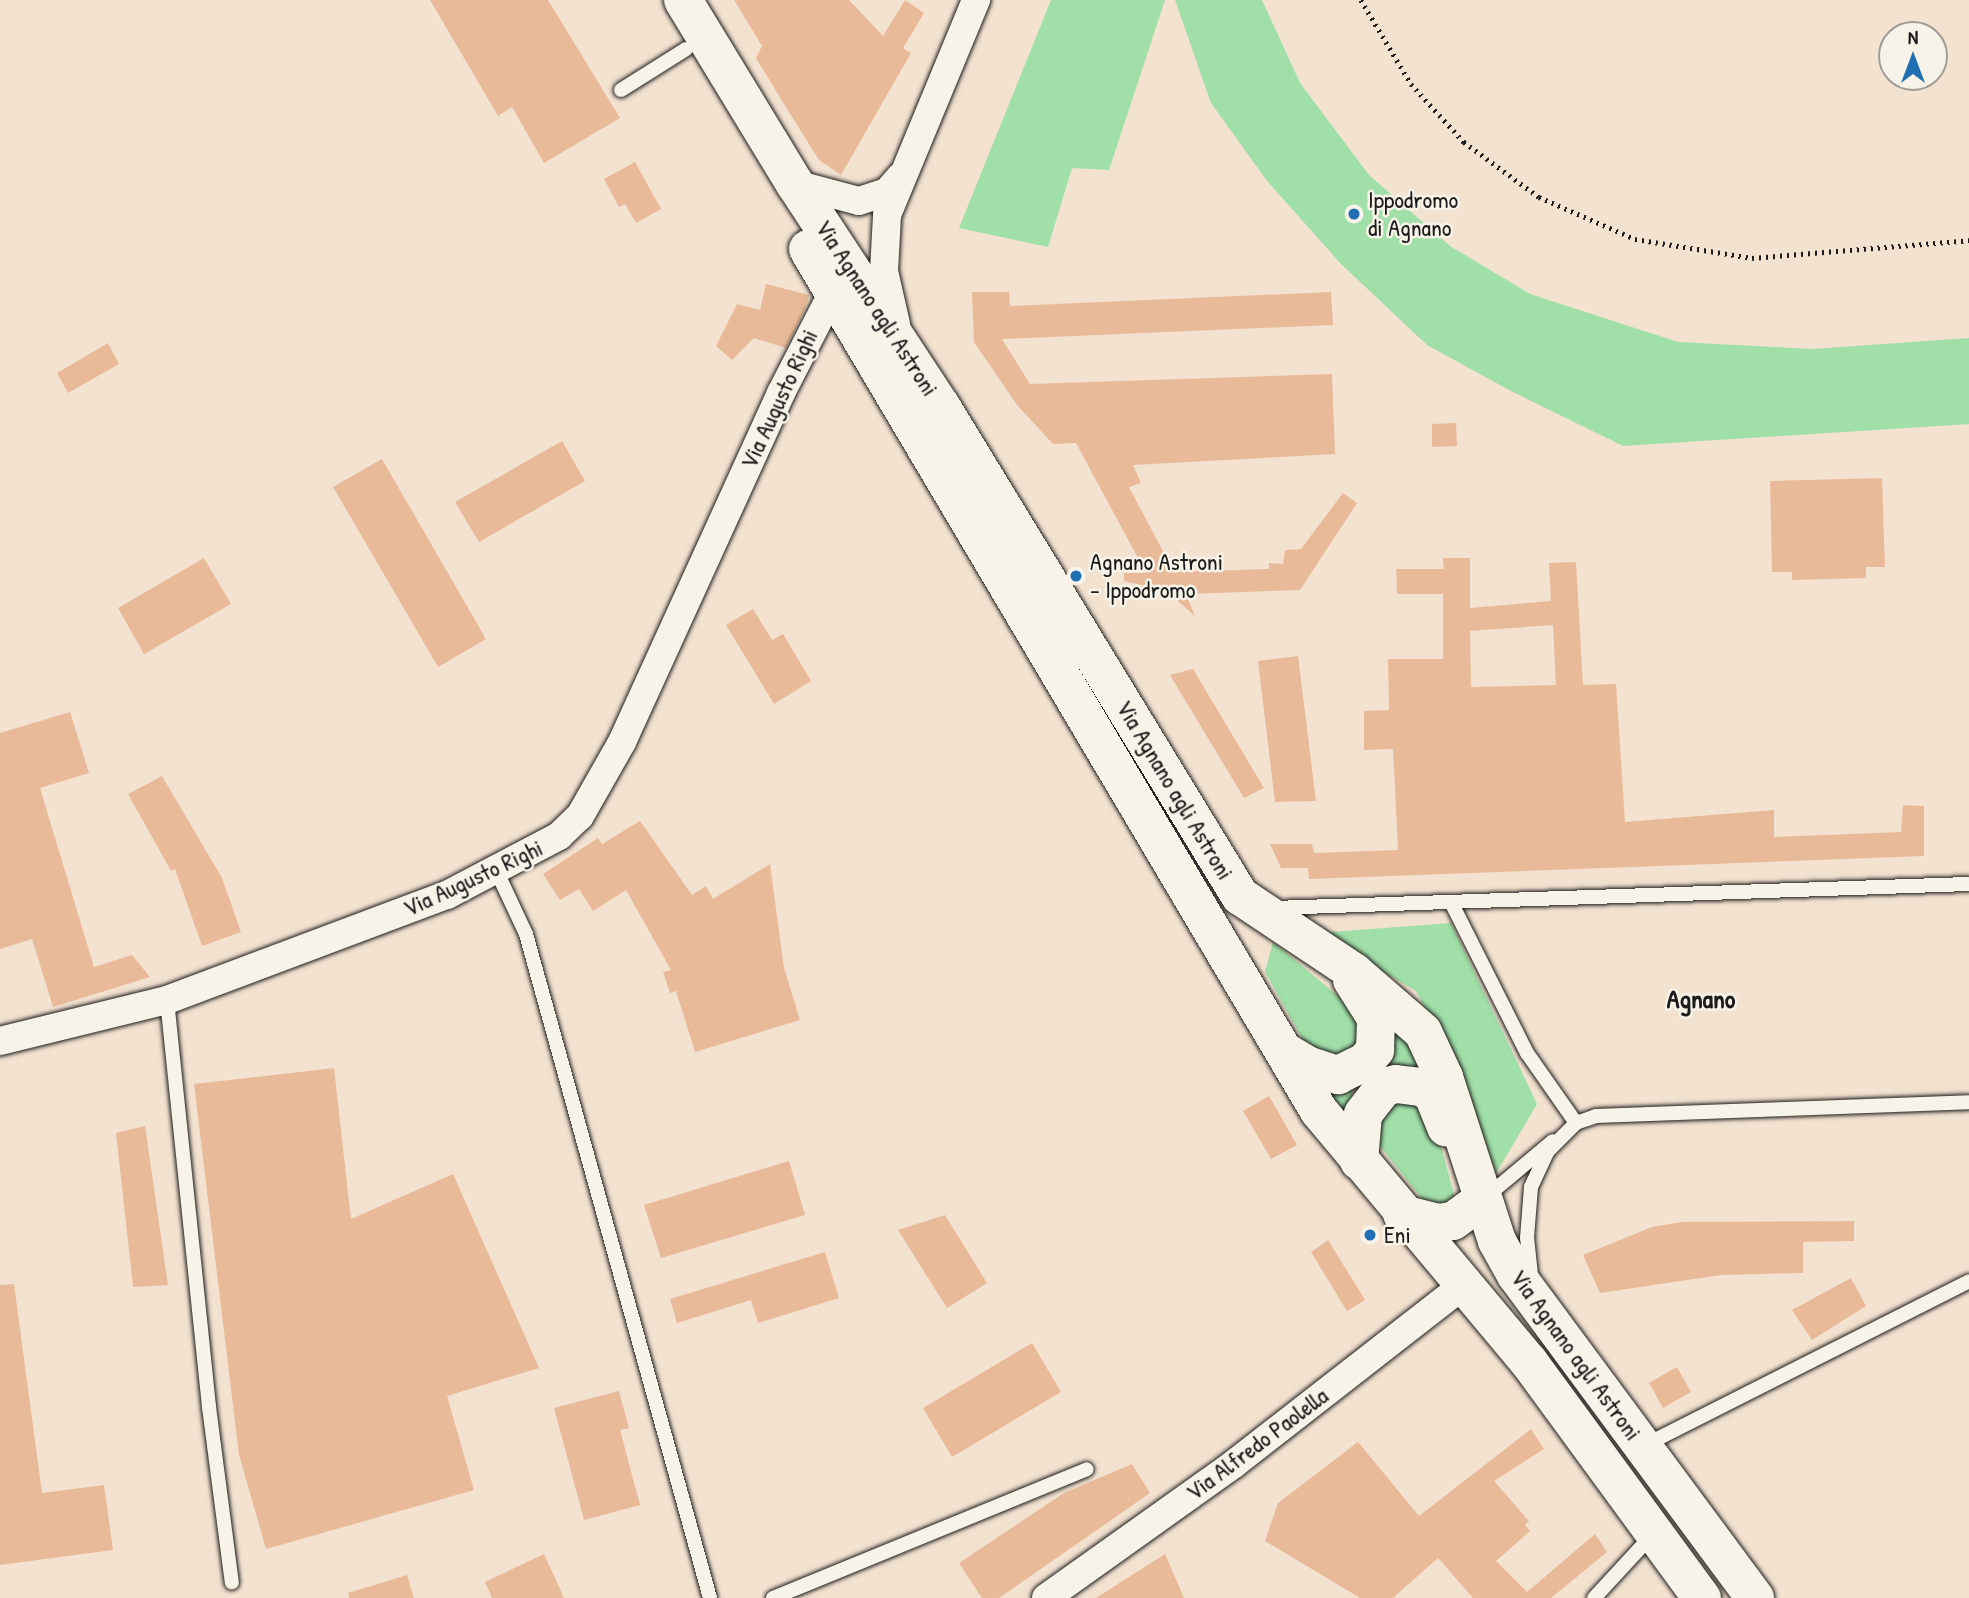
<!DOCTYPE html>
<html>
<head>
<meta charset="utf-8">
<style>
  body { margin:0 }
  #map { position:relative; width:1969px; height:1598px; overflow:hidden; background:#f3e2d0; font-family:"Patrick Hand",sans-serif }
  div>[style] { position:absolute }
  .green>* { inset:0; background:#a0dfa7 }
  .building>* { inset:0; background:#e9ba99 }
  .path>* { height:4.5px; margin-top:-2.25px; transform-origin:0; background:repeating-linear-gradient(90deg,#1c1c1c 0 2px,transparent 0 7px) }
  .roads { filter:drop-shadow(0 0 2px #1c1c1c) drop-shadow(0 0 2px #1c1c1c) }
  .service>* { height:14px; margin:-7px; padding:0 7px; transform-origin:7px; border-radius:7px; background:#f7f3e8 }
  .minor>* { height:28px; margin:-14px; padding:0 14px; transform-origin:14px; border-radius:14px; background:#f7f3e8 }
  .secondary>* { height:38px; margin:-19px; padding:0 19px; transform-origin:19px; border-radius:19px; background:#f7f3e8 }
  .dots>* { width:19px; height:19px; translate:-50% -50%; box-sizing:border-box; border:4px solid #f7f3e8; border-radius:50% }
  span { translate:-50% -50%; white-space:nowrap; text-align:center; line-height:1.15; -webkit-text-stroke:5px #f7f3e8; paint-order:stroke }
  .poi-label { font-size:24px; color:#1c1c1c }
  .left { translate:0 -50%; text-align:left }
  .street-label { font-size:24px; color:#1c1c1c }
  .neighbourhood-label { font-size:26px; color:#1c1c1c; font-weight:700 }
  .north { position:absolute; left:1878px; top:21px; width:70px; height:70px; box-sizing:border-box; background:#f7f3e8; border:2px solid #9f9d96; border-radius:50%; rotate:0deg; font-size:19px; font-weight:700; line-height:28px; text-align:center; color:#1c1c1c }
  .north::after { content:''; display:block; margin:auto; width:24px; height:32px; background:#1f6fb2; clip-path:polygon(50% 0,100% 100%,50% 72%,0 100%) }
</style>
</head>
<body>
<div id="map">
  <div class="green">
    <div style="clip-path:polygon(1051px 0,1165px 0,1109px 170px,1072px 168px,1048px 247px,959px 228px)"></div>
    <div style="clip-path:polygon(1175px 0,1262px 0,1300px 83px,1369px 175px,1450px 246px,1530px 294px,1678px 342px,1812px 349px,1969px 338px,1969px 424px,1623px 446px,1511px 391px,1427px 345px,1341px 264px,1267px 181px,1211px 103px)"></div>
    <div style="clip-path:polygon(1451px 923px,1537px 1104px,1494px 1177px,1456px 1069px,1416px 991px,1317px 933px)"></div>
    <div style="clip-path:polygon(1273px 942px,1355px 1010px,1365px 1033px,1353px 1053px,1320px 1057px,1303px 1040px,1265px 972px)"></div>
    <div style="clip-path:polygon(1386px 1015px,1412px 1038px,1435px 1085px,1379px 1068px)"></div>
    <div style="clip-path:polygon(1317px 1082px,1353px 1091px,1344px 1125px)"></div>
    <div style="clip-path:polygon(1395px 1098px,1413px 1099px,1433px 1116px,1457px 1206px,1430px 1209px,1380px 1146px,1376px 1127px)"></div>
  </div>
  <div class="building">
    <div style="clip-path:polygon(430px 0,548px 0,620px 118px,544px 163px,512px 107px,498px 116px)"></div>
    <div style="clip-path:polygon(734px 0,849px 0,883px 36px,905px 0,924px 13px,903px 48px,911px 53px,841px 175px,819px 160px,787px 109px,756px 58px,762px 46px)"></div>
    <div style="clip-path:polygon(635px 162px,661px 209px,636px 223px,625px 204px,619px 207px,604px 179px)"></div>
    <div style="clip-path:polygon(766px 284px,809px 295px,805px 309px,786px 348px,754px 338px,732px 360px,716px 346px,737px 304px,760px 310px)"></div>
    <div style="clip-path:polygon(972px 292px,1009px 292px,1010px 306px,1331px 292px,1333px 325px,1002px 339px,1030px 384px,1332px 374px,1335px 454px,1133px 465px,1141px 483px,1129px 487px,1174px 572px,1269px 569px,1269px 563px,1283px 564px,1285px 550px,1301px 549px,1343px 493px,1357px 503px,1300px 590px,1186px 594px,1195px 616px,1166px 591px,1124px 581px,1124px 573px,1146px 573px,1076px 443px,1053px 444px,1017px 405px,974px 342px)"></div>
    <div style="clip-path:polygon(108px 343px,119px 364px,68px 393px,57px 373px)"></div>
    <div style="clip-path:polygon(1456px 423px,1457px 446px,1432px 447px,1432px 424px)"></div>
    <div style="clip-path:polygon(562px 441px,585px 481px,479px 542px,455px 502px)"></div>
    <div style="clip-path:polygon(382px 459px,486px 639px,438px 667px,333px 487px)"></div>
    <div style="clip-path:polygon(1882px 478px,1885px 567px,1866px 567px,1866px 578px,1792px 580px,1792px 572px,1772px 572px,1770px 481px)"></div>
    <div style="clip-path:polygon(204px 558px,231px 604px,144px 654px,118px 608px)"></div>
    <div style="clip-path:polygon(evenodd,1443px 558px,1470px 558px,1470px 608px,1551px 601px,1549px 563px,1576px 562px,1583px 685px,1616px 684px,1625px 822px,1774px 810px,1774px 837px,1901px 832px,1903px 805px,1924px 806px,1924px 856px,1309px 879px,1308px 868px,1281px 868px,1270px 844px,1312px 844px,1314px 853px,1398px 850px,1393px 749px,1364px 750px,1364px 711px,1389px 710px,1388px 659px,1443px 659px,1443px 594px,1397px 594px,1396px 569px,1444px 569px,1443px 558px,1553px 625px,1556px 685px,1471px 687px,1470px 631px,1553px 625px)"></div>
    <div style="clip-path:polygon(753px 609px,772px 640px,783px 634px,811px 681px,774px 704px,726px 625px)"></div>
    <div style="clip-path:polygon(1298px 656px,1316px 801px,1275px 802px,1258px 661px)"></div>
    <div style="clip-path:polygon(1193px 669px,1264px 788px,1244px 798px,1170px 675px)"></div>
    <div style="clip-path:polygon(70px 712px,89px 773px,40px 788px,94px 967px,132px 955px,150px 977px,53px 1007px,32px 939px,0 949px,0 733px)"></div>
    <div style="clip-path:polygon(162px 776px,222px 878px,241px 932px,202px 946px,175px 869px,171px 871px,128px 794px)"></div>
    <div style="clip-path:polygon(640px 821px,692px 895px,706px 886px,713px 899px,770px 864px,784px 968px,800px 1020px,695px 1052px,676px 991px,670px 993px,663px 972px,671px 970px,626px 890px,593px 911px,579px 889px,560px 900px,543px 874px,598px 838px,602px 844px)"></div>
    <div style="clip-path:polygon(334px 1068px,351px 1219px,453px 1174px,539px 1368px,447px 1396px,474px 1490px,266px 1549px,239px 1455px,194px 1084px)"></div>
    <div style="clip-path:polygon(1269px 1096px,1297px 1145px,1271px 1159px,1243px 1111px)"></div>
    <div style="clip-path:polygon(145px 1126px,168px 1285px,133px 1287px,116px 1133px)"></div>
    <div style="clip-path:polygon(789px 1161px,805px 1215px,661px 1258px,644px 1205px)"></div>
    <div style="clip-path:polygon(945px 1215px,987px 1283px,947px 1308px,898px 1230px)"></div>
    <div style="clip-path:polygon(1854px 1221px,1854px 1241px,1803px 1242px,1803px 1273px,1721px 1275px,1600px 1293px,1583px 1255px,1652px 1227px,1682px 1222px)"></div>
    <div style="clip-path:polygon(1328px 1240px,1365px 1300px,1347px 1311px,1311px 1252px)"></div>
    <div style="clip-path:polygon(825px 1252px,839px 1298px,758px 1323px,751px 1300px,677px 1323px,670px 1299px)"></div>
    <div style="clip-path:polygon(1851px 1278px,1866px 1306px,1812px 1340px,1792px 1310px)"></div>
    <div style="clip-path:polygon(14px 1284px,42px 1493px,104px 1485px,113px 1550px,0 1565px,0 1285px)"></div>
    <div style="clip-path:polygon(1032px 1343px,1061px 1392px,952px 1457px,923px 1408px)"></div>
    <div style="clip-path:polygon(1677px 1367px,1691px 1392px,1663px 1408px,1649px 1383px)"></div>
    <div style="clip-path:polygon(619px 1391px,629px 1428px,620px 1430px,640px 1505px,584px 1520px,554px 1408px)"></div>
    <div style="clip-path:polygon(1531px 1429px,1544px 1449px,1494px 1481px,1529px 1521px,1525px 1525px,1530px 1531px,1496px 1561px,1527px 1592px,1595px 1534px,1607px 1552px,1551px 1598px,1473px 1598px,1438px 1558px,1393px 1598px,1360px 1598px,1265px 1541px,1278px 1503px,1358px 1442px,1419px 1516px)"></div>
    <div style="clip-path:polygon(1132px 1464px,1150px 1493px,999px 1598px,982px 1598px,959px 1563px,1064px 1493px)"></div>
    <div style="clip-path:polygon(544px 1554px,564px 1598px,492px 1598px,485px 1582px)"></div>
    <div style="clip-path:polygon(1165px 1554px,1184px 1598px,1096px 1598px)"></div>
    <div style="clip-path:polygon(407px 1575px,414px 1598px,349px 1598px,348px 1593px)"></div>
  </div>
  <div class="path">
    <div style="left:1361px;top:0;width:98px;rotate:59.2deg"></div>
    <div style="left:1411px;top:84px;width:79px;rotate:47.6deg"></div>
    <div style="left:1464px;top:142px;width:93px;rotate:36.3deg"></div>
    <div style="left:1539px;top:197px;width:105px;rotate:23.6deg"></div>
    <div style="left:1635px;top:239px;width:119px;rotate:9.2deg"></div>
    <div style="left:1752px;top:258px;width:218px;rotate:-4.7deg"></div>
  </div>
  <div class="roads">
    <div class="service">
      <div style="left:621px;top:90px;width:77px;rotate:-32.2deg"></div>
      <div style="left:497px;top:872px;width:68px;rotate:64.9deg"></div>
      <div style="left:526px;top:934px;width:689px;rotate:74.51deg"></div>
      <div style="left:1451px;top:902px;width:169px;rotate:63.3deg"></div>
      <div style="left:1527px;top:1053px;width:85px;rotate:55deg"></div>
      <div style="left:1274px;top:908px;width:695px;rotate:-1.98deg"></div>
      <div style="left:167px;top:1000px;width:409px;rotate:84.1deg"></div>
      <div style="left:209px;top:1407px;width:177px;rotate:82.6deg"></div>
      <div style="left:1486px;top:1197px;width:87px;rotate:-39.9deg"></div>
      <div style="left:1531px;top:1275px;width:37px;rotate:-96deg"></div>
      <div style="left:1527px;top:1238px;width:51px;rotate:-85.5deg"></div>
      <div style="left:1531px;top:1187px;width:38px;rotate:-65deg"></div>
      <div style="left:1547px;top:1152px;width:41px;rotate:-45deg"></div>
      <div style="left:1576px;top:1123px;width:21px;rotate:-19deg"></div>
      <div style="left:1596px;top:1116px;width:373px;rotate:-2.1deg"></div>
      <div style="left:1643px;top:1446px;width:365px;rotate:-26.8deg"></div>
      <div style="left:773px;top:1598px;width:339px;rotate:-22.3deg"></div>
      <div style="left:1594px;top:1598px;width:87px;rotate:-47.3deg"></div>
    </div>
    <div class="minor">
      <div style="left:795px;top:184px;width:66px;rotate:14.9deg"></div>
      <div style="left:859px;top:201px;width:29px;rotate:-18deg"></div>
      <div style="left:887px;top:192px;width:20px;rotate:-49deg"></div>
      <div style="left:896px;top:324px;width:54px;rotate:-102.8deg"></div>
      <div style="left:884px;top:271px;width:56px;rotate:-86.9deg"></div>
      <div style="left:887px;top:215px;width:233px;rotate:-67.5deg"></div>
      <div style="left:0;top:1041px;width:172px;rotate:-13.8deg"></div>
      <div style="left:167px;top:1000px;width:299px;rotate:-20.6deg"></div>
      <div style="left:447px;top:895px;width:127px;rotate:-27.8deg"></div>
      <div style="left:559px;top:836px;width:29px;rotate:-44deg"></div>
      <div style="left:580px;top:816px;width:85px;rotate:-60.4deg"></div>
      <div style="left:622px;top:742px;width:384px;rotate:-65.5deg"></div>
      <div style="left:781px;top:393px;width:129px;rotate:-62.8deg"></div>
      <div style="left:1046px;top:1598px;width:232px;rotate:-35.5deg"></div>
      <div style="left:1235px;top:1463px;width:290px;rotate:-37.9deg"></div>
    </div>
    <div class="secondary">
      <div style="left:683px;top:0;width:215px;rotate:58.7deg"></div>
      <div style="left:795px;top:184px;width:266px;rotate:56.7deg"></div>
      <div style="left:941px;top:406px;width:574px;rotate:58.61deg"></div>
      <div style="left:1240px;top:896px;width:137px;rotate:33.7deg"></div>
      <div style="left:1354px;top:972px;width:91px;rotate:41deg"></div>
      <div style="left:1423px;top:1032px;width:50px;rotate:65deg"></div>
      <div style="left:1444px;top:1077px;width:172px;rotate:72.1deg"></div>
      <div style="left:1497px;top:1241px;width:39px;rotate:61deg"></div>
      <div style="left:1516px;top:1275px;width:402px;rotate:53.5deg"></div>
      <div style="left:808px;top:249px;width:1002px;rotate:59.34deg"></div>
      <div style="left:1319px;top:1111px;width:327px;rotate:50.1deg"></div>
      <div style="left:1529px;top:1362px;width:293px;rotate:53.8deg"></div>
      <div style="left:1284px;top:1051px;width:27px;rotate:31deg"></div>
      <div style="left:1307px;top:1065px;width:33px;rotate:18deg"></div>
      <div style="left:1338px;top:1075px;width:30px;rotate:-26deg"></div>
      <div style="left:1365px;top:1062px;width:16px;rotate:-50deg"></div>
      <div style="left:1375px;top:1050px;width:32px;rotate:-88deg"></div>
      <div style="left:1376px;top:1018px;width:45px;rotate:-122.3deg"></div>
      <div style="left:1359px;top:1161px;width:47px;rotate:-85.1deg"></div>
      <div style="left:1363px;top:1114px;width:34px;rotate:-52deg"></div>
      <div style="left:1384px;top:1087px;width:12px;rotate:-14deg"></div>
      <div style="left:1396px;top:1084px;width:26px;rotate:7deg"></div>
      <div style="left:1422px;top:1087px;width:14px;rotate:36deg"></div>
      <div style="left:1433px;top:1095px;width:35px;rotate:68deg"></div>
      <div style="left:1402px;top:1214px;width:37px;rotate:14deg"></div>
      <div style="left:1438px;top:1223px;width:15px;rotate:-8deg"></div>
      <div style="left:1453px;top:1221px;width:36px;rotate:-36deg"></div>
    </div>
  </div>
  <div class="dots">
    <div style="left:1354px;top:214px;background:#1f6fb2"></div>
    <div style="left:1076px;top:576px;background:#1f6fb2"></div>
    <div style="left:1370px;top:1235px;background:#1f6fb2"></div>
  </div>
  <div class="poi-label">
    <span class="left" style="left:1368px;top:214px">Ippodromo<br>di Agnano</span>
    <span class="left" style="left:1090px;top:576px">Agnano Astroni<br>- Ippodromo</span>
    <span class="left" style="left:1384px;top:1235px">Eni</span>
  </div>
  <div class="street-label">
    <span style="left:877px;top:308px;rotate:57deg">Via Agnano agli Astroni</span>
    <span style="left:779px;top:399px;rotate:-65deg">Via Augusto Righi</span>
    <span style="left:1175px;top:790px;rotate:59deg">Via Agnano agli Astroni</span>
    <span style="left:473px;top:878px;rotate:-25deg">Via Augusto Righi</span>
    <span style="left:1576px;top:1355px;rotate:54deg">Via Agnano agli Astroni</span>
    <span style="left:1257px;top:1444px;rotate:-37deg">Via Alfredo Paolella</span>
  </div>
  <div class="neighbourhood-label">
    <span style="left:1701px;top:999px">Agnano</span>
  </div>
  <div class="north">N</div>
</div>
</body>
</html>
